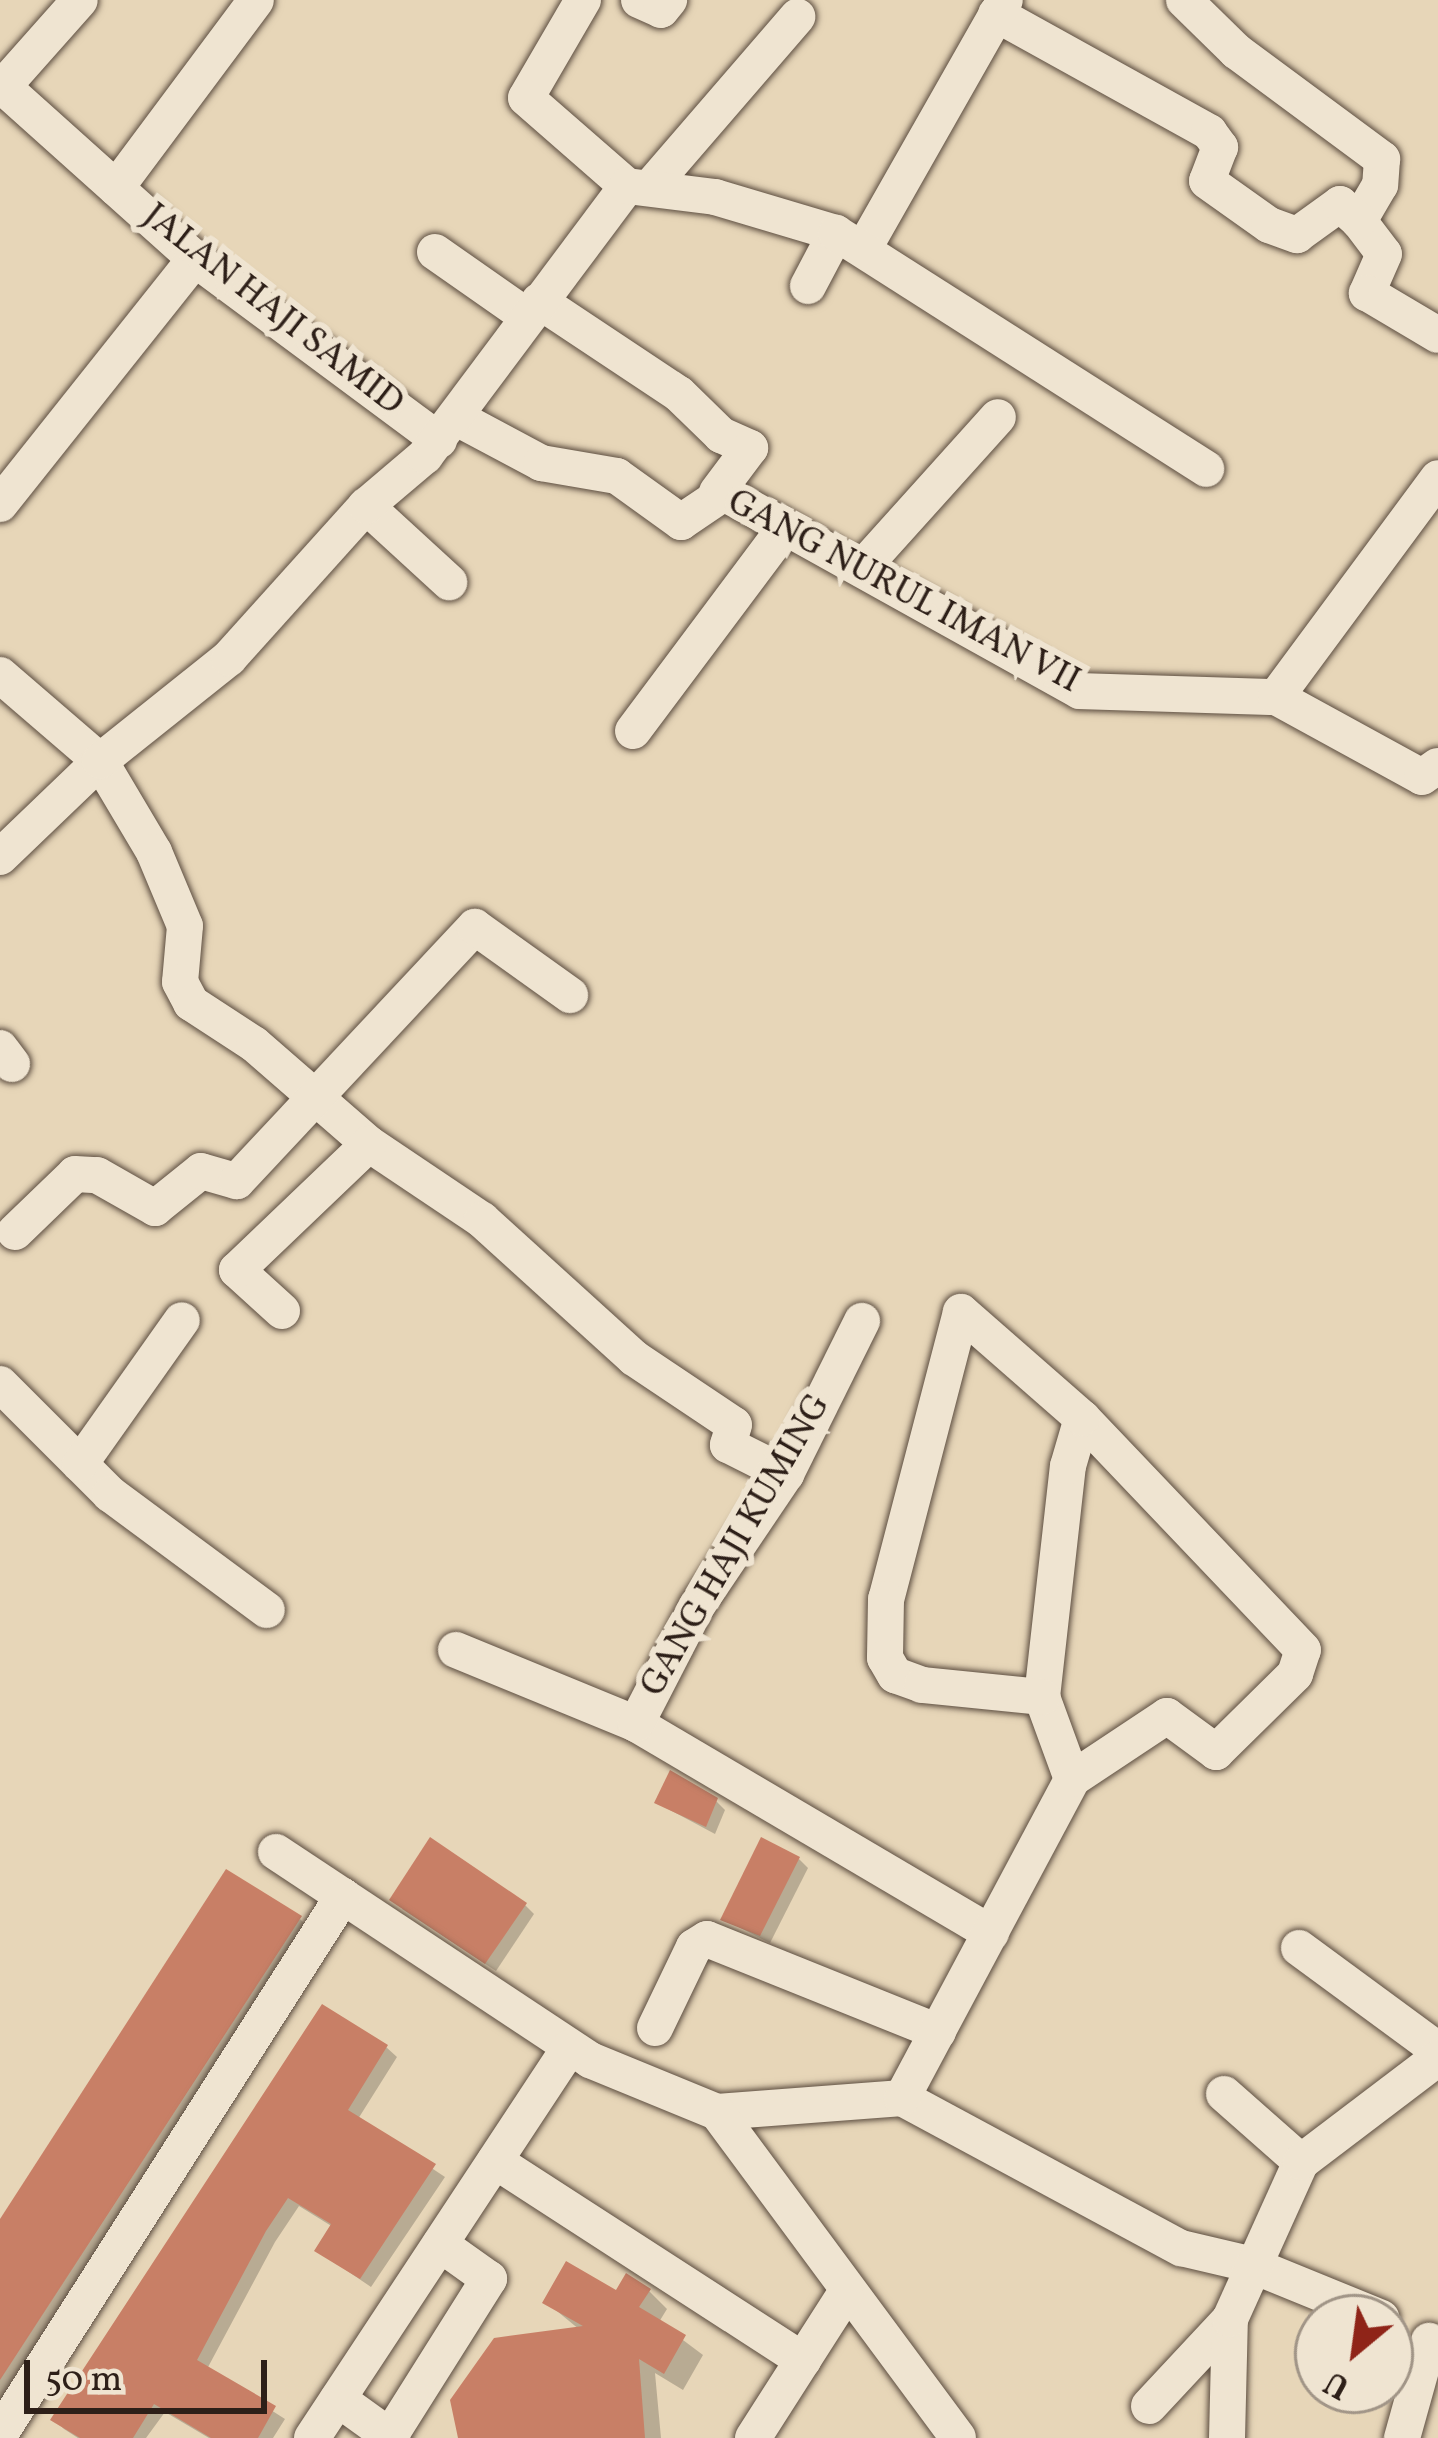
<!DOCTYPE html>
<html>
<head>
<meta charset="utf-8">
<style>
  body { margin:0 }
  #map { position:relative; width:1438px; height:2438px; overflow:hidden; background:#e7d6b8; font-family:Vollkorn,serif }
  div>[style] { position:absolute }
  .shadow>* { inset:0; background:#0003 }
  .building>* { inset:0; background:#c87f66 }
  .roads { filter:drop-shadow(0 0 3px #5c4d40) drop-shadow(0 0 3px #5c4d40) }
  .minor>* { height:36px; margin:-18px; padding:0 18px; transform-origin:18px; border-radius:18px; background:#efe4d1 }
  span { translate:-50% -50%; white-space:nowrap; text-align:center; line-height:1.15; -webkit-text-stroke:12px #efe4d1; paint-order:stroke }
  .street-label { font-size:36px; color:#2d1f18 }
  .north { position:absolute; left:1294px; top:2294px; width:120px; height:120px; box-sizing:border-box; background:#efe4d1; border:3px solid #a19587; border-radius:50%; rotate:209deg; font-size:33px; font-weight:700; line-height:48px; text-align:center; color:#2d1f18 }
  .north::after { content:''; display:block; margin:auto; width:42px; height:54px; background:#8f2418; clip-path:polygon(50% 0,100% 100%,50% 72%,0 100%) }
  .scale { position:absolute; left:24px; top:2360px; width:243px; height:54px; box-sizing:border-box; border:6px solid #2d1f18; border-top:0; padding-left:15px; font-size:36px; line-height:42px; white-space:nowrap; color:#2d1f18; -webkit-text-stroke:9px #efe4d1; paint-order:stroke }
</style>
</head>
<body>
<div id="map">
  <div class="shadow">
    <div style="clip-path:polygon(716px 1801px,725px 1810px,715px 1834px,657px 1803px)"></div>
    <div style="clip-path:polygon(799px 1859px,808px 1868px,770px 1943px,723px 1919px)"></div>
    <div style="clip-path:polygon(525px 1905px,534px 1914px,496px 1971px,402px 1909px)"></div>
    <div style="clip-path:polygon(300px 1919px,313px 1932px,0 2416px,0 2222px)"></div>
    <div style="clip-path:polygon(386px 2047px,397px 2057px,358px 2119px,445px 2177px,371px 2287px,318px 2251px,333px 2227px,299px 2206px,275px 2242px,207px 2369px,285px 2419px,273px 2438px,209px 2438px,165px 2412px,146px 2438px,78px 2438px,64px 2429px,54px 2419px)"></div>
    <div style="clip-path:polygon(649px 2291px,667px 2309px,659px 2322px,703px 2355px,683px 2390px,655px 2373px,661px 2438px,461px 2438px,580px 2330px,546px 2302px)"></div>
  </div>
  <div class="building">
    <div style="clip-path:polygon(670px 1770px,718px 1798px,706px 1827px,654px 1803px)"></div>
    <div style="clip-path:polygon(430px 1837px,527px 1903px,485px 1964px,389px 1900px)"></div>
    <div style="clip-path:polygon(761px 1837px,800px 1857px,760px 1936px,720px 1920px)"></div>
    <div style="clip-path:polygon(226px 1869px,302px 1916px,0 2380px,0 2219px)"></div>
    <div style="clip-path:polygon(322px 2004px,388px 2045px,348px 2110px,436px 2164px,360px 2279px,314px 2251px,331px 2224px,288px 2198px,266px 2231px,197px 2360px,276px 2406px,258px 2438px,211px 2438px,154px 2404px,133px 2438px,80px 2438px,50px 2420px)"></div>
    <div style="clip-path:polygon(566px 2261px,616px 2290px,626px 2273px,651px 2289px,639px 2307px,686px 2335px,664px 2374px,639px 2359px,645px 2438px,458px 2438px,450px 2400px,494px 2338px,583px 2326px,542px 2303px)"></div>
  </div>
  <div class="roads">
    <div class="minor">
      <div style="left:583px;top:0;width:113px;rotate:120.2deg"></div>
      <div style="left:526px;top:98px;width:134px;rotate:41.1deg"></div>
      <div style="left:639px;top:0;width:24px;rotate:24deg"></div>
      <div style="left:661px;top:10px;width:13px;rotate:-51deg"></div>
      <div style="left:1184px;top:0;width:73px;rotate:44.4deg"></div>
      <div style="left:1236px;top:51px;width:182px;rotate:36.5deg"></div>
      <div style="left:1382px;top:159px;width:26px;rotate:94deg"></div>
      <div style="left:1380px;top:185px;width:42px;rotate:120.3deg"></div>
      <div style="left:1359px;top:221px;width:41px;rotate:52.9deg"></div>
      <div style="left:1384px;top:254px;width:43px;rotate:113.6deg"></div>
      <div style="left:1367px;top:293px;width:82px;rotate:30.6deg"></div>
      <div style="left:996px;top:14px;width:244px;rotate:29deg"></div>
      <div style="left:1209px;top:132px;width:19px;rotate:54deg"></div>
      <div style="left:1220px;top:147px;width:36px;rotate:111deg"></div>
      <div style="left:1207px;top:181px;width:76px;rotate:35.4deg"></div>
      <div style="left:1269px;top:225px;width:30px;rotate:20deg"></div>
      <div style="left:1297px;top:235px;width:53px;rotate:-35.8deg"></div>
      <div style="left:1340px;top:204px;width:25px;rotate:42deg"></div>
      <div style="left:0;top:84px;width:262px;rotate:41.9deg"></div>
      <div style="left:195px;top:259px;width:304px;rotate:36.6deg"></div>
      <div style="left:0;top:90px;width:120px;rotate:-48.4deg"></div>
      <div style="left:653px;top:184px;width:221px;rotate:-49.2deg"></div>
      <div style="left:116px;top:188px;width:234px;rotate:-53.3deg"></div>
      <div style="left:864px;top:248px;width:285px;rotate:-60.4deg"></div>
      <div style="left:435px;top:252px;width:113px;rotate:35deg"></div>
      <div style="left:808px;top:286px;width:60px;rotate:-62.2deg"></div>
      <div style="left:539px;top:301px;width:168px;rotate:33.6deg"></div>
      <div style="left:679px;top:394px;width:59px;rotate:44.3deg"></div>
      <div style="left:721px;top:435px;width:32px;rotate:24deg"></div>
      <div style="left:750px;top:448px;width:55px;rotate:126.9deg"></div>
      <div style="left:455px;top:417px;width:98px;rotate:28.1deg"></div>
      <div style="left:541px;top:463px;width:77px;rotate:9.7deg"></div>
      <div style="left:617px;top:476px;width:79px;rotate:35.7deg"></div>
      <div style="left:681px;top:522px;width:52px;rotate:-34deg"></div>
      <div style="left:724px;top:493px;width:407px;rotate:29.1deg"></div>
      <div style="left:1080px;top:691px;width:196px;rotate:1.8deg"></div>
      <div style="left:1276px;top:697px;width:166px;rotate:28.7deg"></div>
      <div style="left:1422px;top:777px;width:19px;rotate:-35deg"></div>
      <div style="left:0;top:504px;width:313px;rotate:-51.5deg"></div>
      <div style="left:366px;top:506px;width:113px;rotate:42.5deg"></div>
      <div style="left:862px;top:568px;width:203px;rotate:-48deg"></div>
      <div style="left:0;top:675px;width:132px;rotate:40.7deg"></div>
      <div style="left:100px;top:761px;width:106px;rotate:59.3deg"></div>
      <div style="left:154px;top:852px;width:80px;rotate:67.3deg"></div>
      <div style="left:185px;top:926px;width:56px;rotate:95.1deg"></div>
      <div style="left:180px;top:982px;width:24px;rotate:62deg"></div>
      <div style="left:191px;top:1003px;width:75px;rotate:33.1deg"></div>
      <div style="left:254px;top:1044px;width:152px;rotate:41deg"></div>
      <div style="left:369px;top:1144px;width:136px;rotate:33.9deg"></div>
      <div style="left:482px;top:1220px;width:205px;rotate:42.2deg"></div>
      <div style="left:634px;top:1358px;width:120px;rotate:33.8deg"></div>
      <div style="left:734px;top:1425px;width:21px;rotate:107deg"></div>
      <div style="left:728px;top:1445px;width:65px;rotate:26.6deg"></div>
      <div style="left:1276px;top:697px;width:272px;rotate:-53.5deg"></div>
      <div style="left:633px;top:731px;width:249px;rotate:-53.2deg"></div>
      <div style="left:0;top:857px;width:139px;rotate:-43.8deg"></div>
      <div style="left:100px;top:761px;width:165px;rotate:-38.6deg"></div>
      <div style="left:229px;top:658px;width:205px;rotate:-48deg"></div>
      <div style="left:366px;top:506px;width:77px;rotate:-40.3deg"></div>
      <div style="left:425px;top:456px;width:337px;rotate:-53.2deg"></div>
      <div style="left:627px;top:186px;width:89px;rotate:7.1deg"></div>
      <div style="left:715px;top:197px;width:126px;rotate:16.6deg"></div>
      <div style="left:836px;top:233px;width:439px;rotate:32.5deg"></div>
      <div style="left:0;top:1048px;width:20px;rotate:53deg"></div>
      <div style="left:15px;top:1232px;width:83px;rotate:-44deg"></div>
      <div style="left:75px;top:1174px;width:22px;rotate:3deg"></div>
      <div style="left:97px;top:1175px;width:67px;rotate:29.6deg"></div>
      <div style="left:155px;top:1208px;width:59px;rotate:-38.8deg"></div>
      <div style="left:201px;top:1171px;width:37px;rotate:16deg"></div>
      <div style="left:237px;top:1181px;width:348px;rotate:-46.9deg"></div>
      <div style="left:475px;top:927px;width:117px;rotate:35.6deg"></div>
      <div style="left:282px;top:1311px;width:61px;rotate:-137.7deg"></div>
      <div style="left:237px;top:1270px;width:182px;rotate:-43.7deg"></div>
      <div style="left:0;top:1384px;width:156px;rotate:45deg"></div>
      <div style="left:110px;top:1494px;width:195px;rotate:36.5deg"></div>
      <div style="left:80px;top:1464px;width:176px;rotate:-54.7deg"></div>
      <div style="left:456px;top:1650px;width:195px;rotate:22.3deg"></div>
      <div style="left:636px;top:1724px;width:412px;rotate:30.5deg"></div>
      <div style="left:636px;top:1724px;width:133px;rotate:-62.7deg"></div>
      <div style="left:697px;top:1606px;width:159px;rotate:-56deg"></div>
      <div style="left:786px;top:1474px;width:171px;rotate:-63.6deg"></div>
      <div style="left:1072px;top:1779px;width:87px;rotate:-110.1deg"></div>
      <div style="left:1042px;top:1697px;width:232px;rotate:-83.6deg"></div>
      <div style="left:1068px;top:1466px;width:50px;rotate:-73.7deg"></div>
      <div style="left:276px;top:1852px;width:377px;rotate:33.5deg"></div>
      <div style="left:590px;top:2060px;width:137px;rotate:22.3deg"></div>
      <div style="left:717px;top:2112px;width:186px;rotate:-4.3deg"></div>
      <div style="left:902px;top:2098px;width:317px;rotate:28.3deg"></div>
      <div style="left:1181px;top:2248px;width:70px;rotate:13.2deg"></div>
      <div style="left:1249px;top:2264px;width:143px;rotate:22.2deg"></div>
      <div style="left:1299px;top:1948px;width:172px;rotate:36.3deg"></div>
      <div style="left:655px;top:2028px;width:90px;rotate:-64.3deg"></div>
      <div style="left:694px;top:1947px;width:15px;rotate:-32deg"></div>
      <div style="left:707px;top:1939px;width:249px;rotate:21.9deg"></div>
      <div style="left:1224px;top:2094px;width:103px;rotate:41.4deg"></div>
      <div style="left:902px;top:2098px;width:361px;rotate:-61.9deg"></div>
      <div style="left:1072px;top:1779px;width:114px;rotate:-33.6deg"></div>
      <div style="left:1167px;top:1716px;width:61px;rotate:36.3deg"></div>
      <div style="left:1216px;top:1752px;width:111px;rotate:-44.6deg"></div>
      <div style="left:1295px;top:1674px;width:25px;rotate:-72deg"></div>
      <div style="left:1303px;top:1650px;width:320px;rotate:-133.6deg"></div>
      <div style="left:1082px;top:1418px;width:161px;rotate:-138.8deg"></div>
      <div style="left:961px;top:1312px;width:297px;rotate:104.6deg"></div>
      <div style="left:886px;top:1599px;width:59px;rotate:91deg"></div>
      <div style="left:885px;top:1658px;width:20px;rotate:60deg"></div>
      <div style="left:895px;top:1675px;width:29px;rotate:20deg"></div>
      <div style="left:922px;top:1685px;width:121px;rotate:5.7deg"></div>
      <div style="left:717px;top:2112px;width:405px;rotate:53.5deg"></div>
      <div style="left:495px;top:2161px;width:367px;rotate:32.9deg"></div>
      <div style="left:338px;top:2399px;width:67px;rotate:35.8deg"></div>
      <div style="left:1149px;top:2406px;width:119px;rotate:-47deg"></div>
      <div style="left:0;top:2434px;width:638px;rotate:-57.48deg"></div>
      <div style="left:390px;top:2436px;width:186px;rotate:-57.8deg"></div>
      <div style="left:489px;top:2279px;width:60px;rotate:-144.5deg"></div>
      <div style="left:312px;top:2438px;width:468px;rotate:-56.6deg"></div>
      <div style="left:753px;top:2438px;width:171px;rotate:-57.4deg"></div>
      <div style="left:1227px;top:2438px;width:119px;rotate:-88.6deg"></div>
      <div style="left:1230px;top:2319px;width:172px;rotate:-65.7deg"></div>
      <div style="left:1301px;top:2162px;width:172px;rotate:-37.2deg"></div>
      <div style="left:1402px;top:2438px;width:101px;rotate:-74.4deg"></div>
    </div>
  </div>
  <div class="street-label">
    <span style="left:272px;top:311px;rotate:38deg">JALAN HAJI SAMID</span>
    <span style="left:903px;top:593px;rotate:28deg">GANG NURUL IMAN VII</span>
    <span style="left:737px;top:1546px;rotate:-60deg">GANG HAJI KUMING</span>
  </div>
  <div class="north">U</div>
  <div class="scale">50 m</div>
</div>
</body>
</html>
